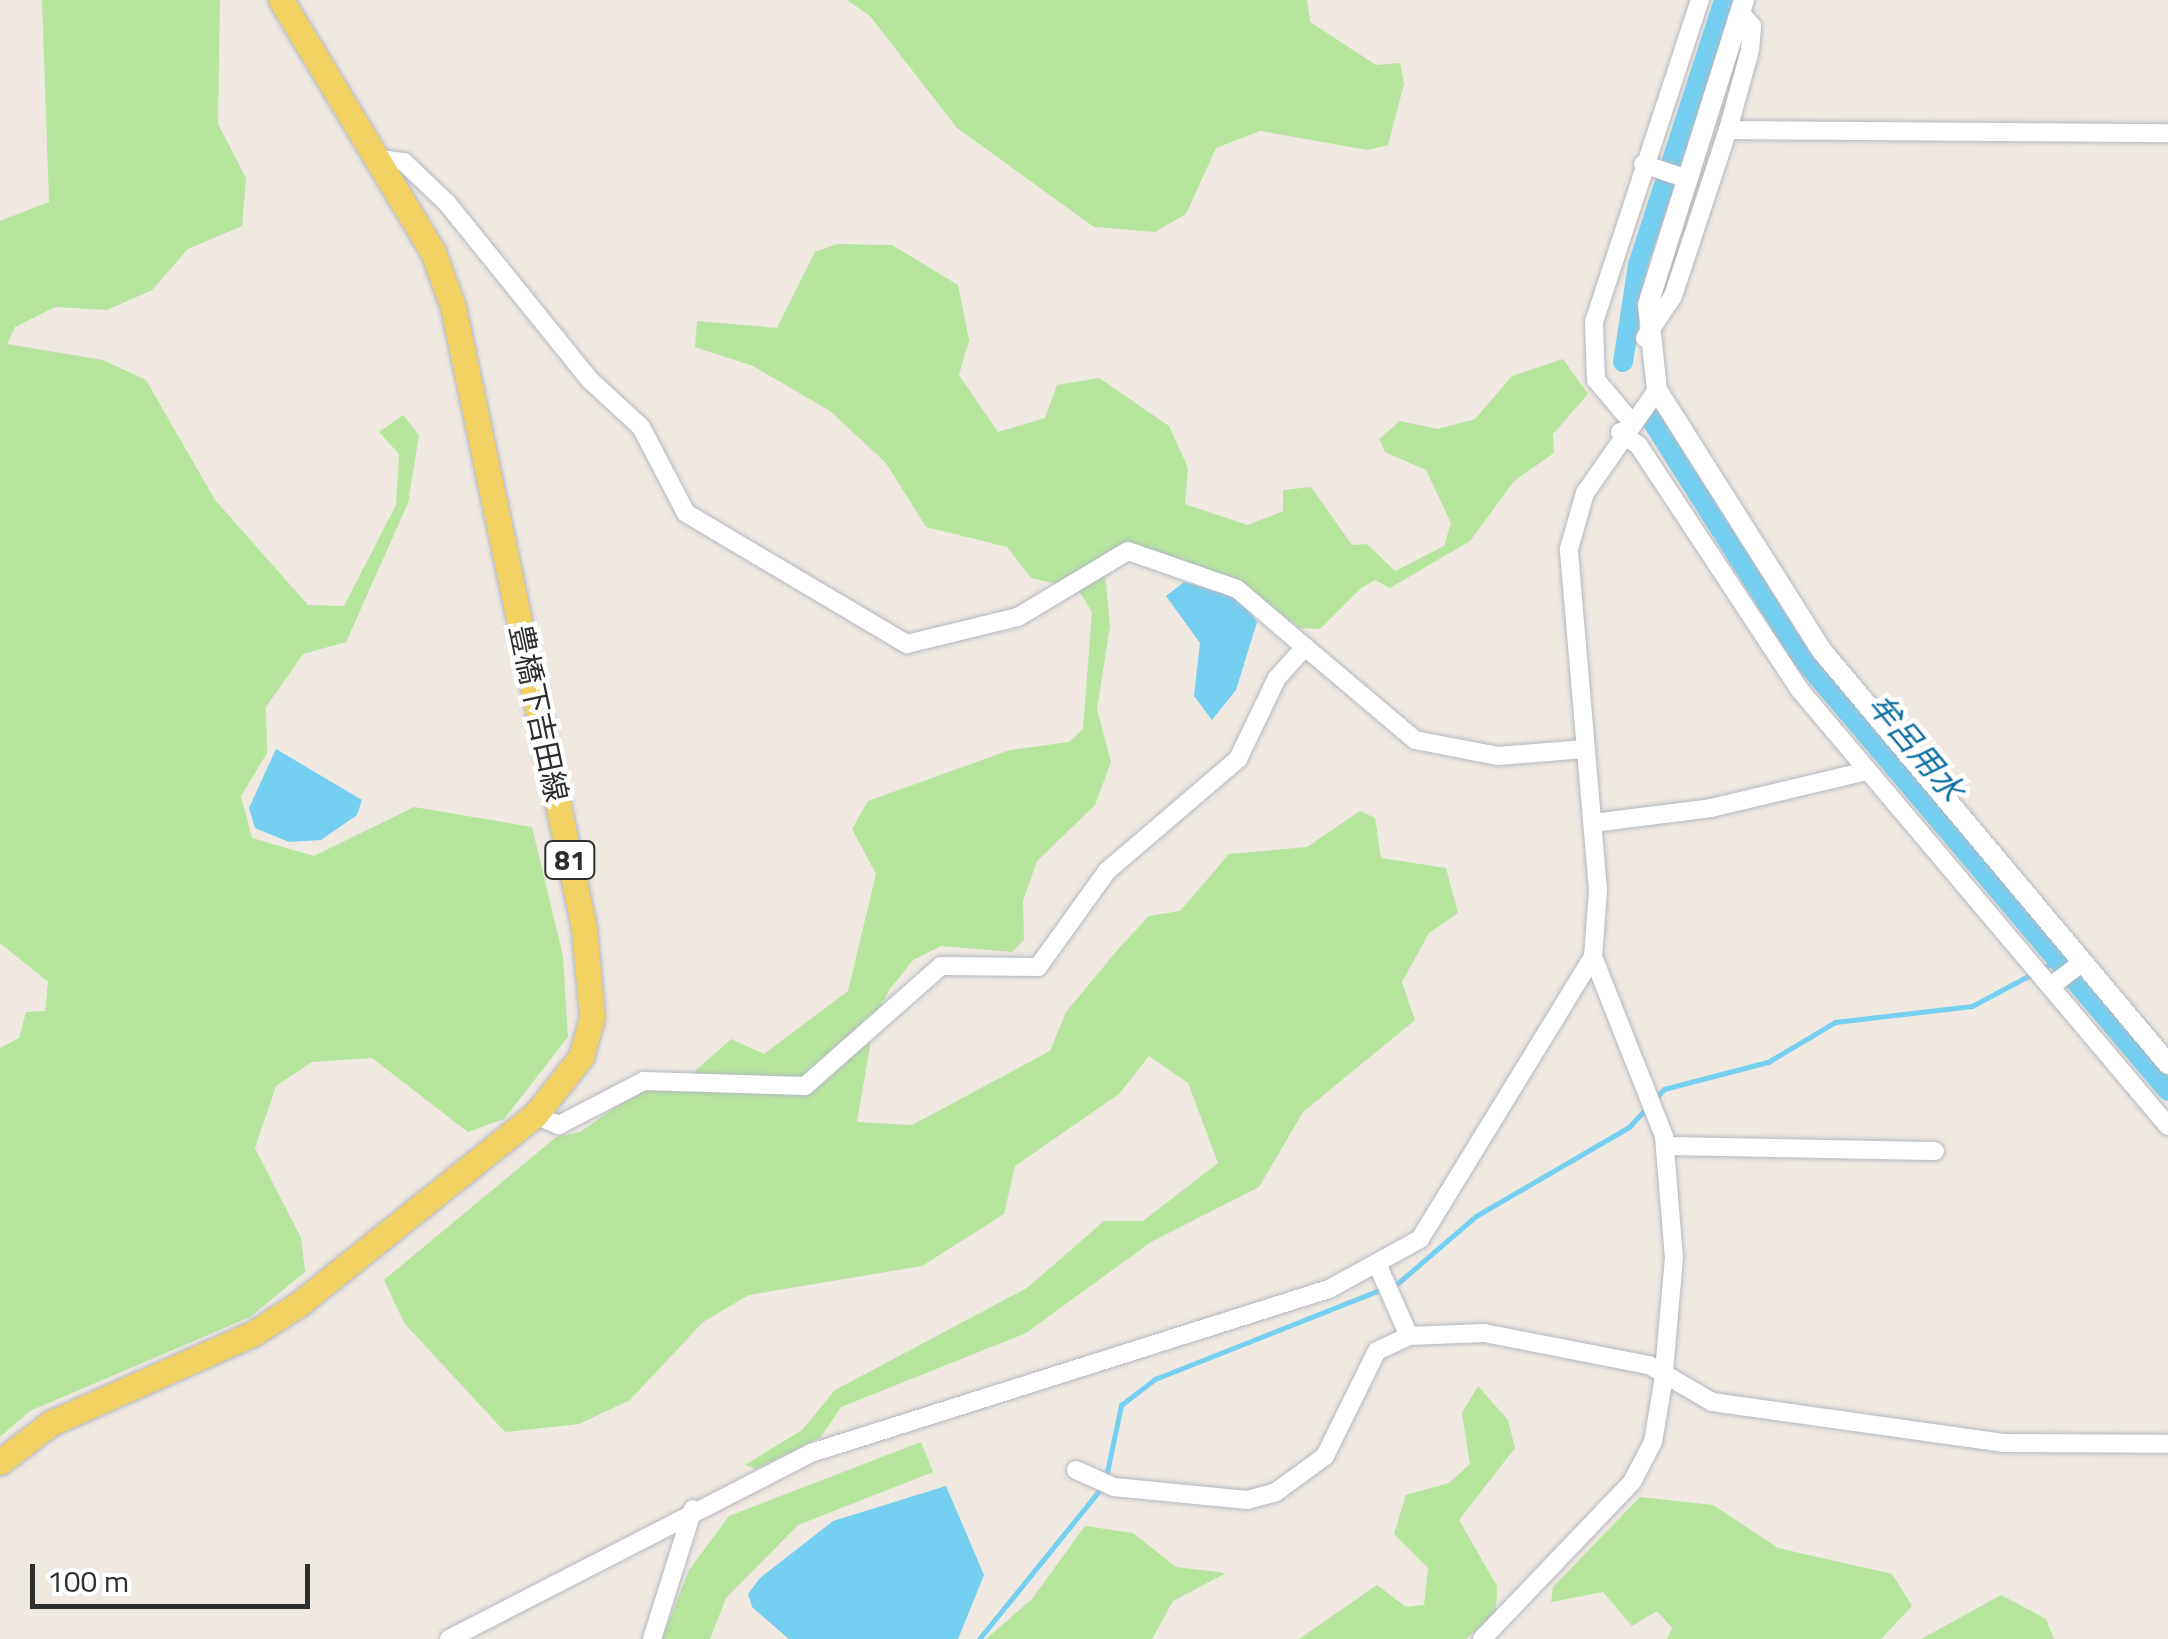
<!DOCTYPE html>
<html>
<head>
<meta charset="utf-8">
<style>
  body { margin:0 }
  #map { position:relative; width:2168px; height:1639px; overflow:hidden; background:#efe9e1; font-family:"Titillium Web","Noto Sans JP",sans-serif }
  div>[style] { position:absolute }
  .green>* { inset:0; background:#b6e59e }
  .water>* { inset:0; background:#75cff0 }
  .stream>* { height:5px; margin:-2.5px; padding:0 2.5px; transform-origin:2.5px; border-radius:2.5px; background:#75cff0 }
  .canal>* { height:20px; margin:-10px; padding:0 10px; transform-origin:10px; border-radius:10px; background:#75cff0 }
  .roads { filter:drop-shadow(0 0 2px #b4b7c1) drop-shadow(0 0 2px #b4b7c1) }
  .minor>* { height:18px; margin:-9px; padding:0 9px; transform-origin:9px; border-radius:9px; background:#fff }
  .tertiary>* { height:20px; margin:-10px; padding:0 10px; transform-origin:10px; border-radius:10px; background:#fff }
  .primary>* { height:25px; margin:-12.5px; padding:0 12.5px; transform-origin:12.5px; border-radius:12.5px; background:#f2d163 }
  span { translate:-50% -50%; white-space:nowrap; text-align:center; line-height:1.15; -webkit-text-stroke:9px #fff; paint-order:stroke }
  .shield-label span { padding:2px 8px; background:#fff; border:2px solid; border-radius:8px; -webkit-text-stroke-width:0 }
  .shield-label { font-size:28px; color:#2e2e2e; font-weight:700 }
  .street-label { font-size:30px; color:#2e2e2e }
  .water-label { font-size:32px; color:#0d6fa3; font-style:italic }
  .scale { position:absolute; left:30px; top:1564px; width:280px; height:45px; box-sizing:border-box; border:5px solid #2e2e2e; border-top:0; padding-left:12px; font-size:30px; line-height:35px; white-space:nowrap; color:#2e2e2e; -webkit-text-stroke:8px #fff; paint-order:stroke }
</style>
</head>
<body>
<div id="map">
  <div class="green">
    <div style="clip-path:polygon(42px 0,220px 0,218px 124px,246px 178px,242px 226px,188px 249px,152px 290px,107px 310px,55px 307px,15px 327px,7px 344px,103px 360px,146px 380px,215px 500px,308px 605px,344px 606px,396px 505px,399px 454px,379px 432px,403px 415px,419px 435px,408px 503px,346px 642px,303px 654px,266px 707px,267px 753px,241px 796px,252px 838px,314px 856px,414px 807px,532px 827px,563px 956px,568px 1037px,504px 1119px,468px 1132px,372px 1058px,312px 1062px,276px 1086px,255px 1148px,301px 1238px,305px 1272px,250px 1317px,30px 1411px,0 1437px,0 1048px,19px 1038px,26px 1012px,45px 1011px,48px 982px,0 943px,0 221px,49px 202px)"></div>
    <div style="clip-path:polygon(847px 0,1307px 0,1310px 22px,1376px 65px,1400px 63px,1404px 84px,1388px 145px,1368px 150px,1260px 131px,1216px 148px,1186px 214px,1155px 232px,1094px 227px,957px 128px,870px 16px)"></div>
    <div style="clip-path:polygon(837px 244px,892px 245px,958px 285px,969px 340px,959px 375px,998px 432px,1045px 418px,1057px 385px,1099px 378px,1169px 426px,1188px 468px,1185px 504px,1248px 525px,1283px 511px,1283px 490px,1311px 487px,1352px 545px,1367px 544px,1395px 571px,1444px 546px,1451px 523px,1426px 470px,1385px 452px,1379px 439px,1400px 421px,1438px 429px,1475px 419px,1512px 376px,1563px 359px,1588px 394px,1553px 434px,1554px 453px,1514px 481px,1470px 541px,1390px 588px,1375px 580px,1361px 588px,1320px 629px,1300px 628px,1234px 579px,1128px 547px,1105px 573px,1110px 626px,1097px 709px,1111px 762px,1095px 805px,1037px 861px,1023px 901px,1024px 940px,1012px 952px,941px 946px,913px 960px,890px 989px,875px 1017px,857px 1122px,912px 1125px,1050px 1051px,1066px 1012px,1120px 947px,1149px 916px,1180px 911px,1229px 854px,1307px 847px,1360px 811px,1375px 818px,1381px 858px,1446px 868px,1458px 913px,1429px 933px,1402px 982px,1415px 1020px,1303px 1112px,1259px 1187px,1151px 1242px,1026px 1333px,841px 1407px,821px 1437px,756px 1469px,745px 1465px,802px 1430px,835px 1390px,1027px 1288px,1104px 1221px,1143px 1221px,1218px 1163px,1188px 1083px,1149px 1056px,1119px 1094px,1015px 1166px,1004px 1214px,922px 1266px,749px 1295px,703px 1322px,630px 1400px,579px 1424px,505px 1432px,404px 1323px,384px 1280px,556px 1137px,580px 1132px,639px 1091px,675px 1089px,731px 1039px,764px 1054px,848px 991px,876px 874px,852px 829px,868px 801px,1010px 750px,1069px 742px,1083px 729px,1092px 612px,1078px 589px,1031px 578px,1007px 547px,926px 527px,886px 463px,830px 411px,753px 366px,695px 347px,697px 321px,777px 328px,815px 252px)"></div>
    <div style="clip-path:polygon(1478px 1386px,1508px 1420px,1515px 1448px,1459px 1520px,1497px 1586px,1496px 1613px,1466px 1639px,1299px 1639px,1377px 1585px,1406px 1607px,1424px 1605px,1428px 1568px,1394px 1534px,1406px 1495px,1449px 1483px,1470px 1464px,1462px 1413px)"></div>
    <div style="clip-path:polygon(921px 1442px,933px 1472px,798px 1525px,726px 1598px,710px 1639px,662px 1639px,689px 1570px,729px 1516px)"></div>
    <div style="clip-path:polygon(1640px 1497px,1713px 1505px,1778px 1548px,1892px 1574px,1912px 1606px,1881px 1639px,1667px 1639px,1672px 1628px,1657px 1611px,1632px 1626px,1603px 1592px,1551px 1602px,1553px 1587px)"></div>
    <div style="clip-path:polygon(1085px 1526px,1133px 1533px,1176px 1567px,1226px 1573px,1173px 1601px,1152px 1639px,986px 1639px,1032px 1599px)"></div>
    <div style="clip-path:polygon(2001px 1595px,2046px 1619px,2054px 1639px,1921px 1639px)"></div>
  </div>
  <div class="water">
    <div style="clip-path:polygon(1184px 582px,1239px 598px,1257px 622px,1236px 690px,1212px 720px,1194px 696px,1200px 643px,1166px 596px)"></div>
    <div style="clip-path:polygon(276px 749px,362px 800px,357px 815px,321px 840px,289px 842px,255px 828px,249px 808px)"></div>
    <div style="clip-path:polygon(946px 1486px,984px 1575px,958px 1639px,789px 1639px,752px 1607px,748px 1594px,760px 1578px,833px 1521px)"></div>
  </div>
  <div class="stream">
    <div style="left:1106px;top:1477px;width:74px;rotate:-78.2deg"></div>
    <div style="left:1121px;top:1405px;width:43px;rotate:-37.4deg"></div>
    <div style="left:1155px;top:1379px;width:261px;rotate:-21.6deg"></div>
    <div style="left:1398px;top:1283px;width:103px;rotate:-40.7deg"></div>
    <div style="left:1476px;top:1216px;width:177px;rotate:-30.2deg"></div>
    <div style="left:1629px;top:1127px;width:52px;rotate:-47.4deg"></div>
    <div style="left:1664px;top:1089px;width:107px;rotate:-14.6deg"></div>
    <div style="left:1768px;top:1062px;width:78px;rotate:-30.8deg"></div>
    <div style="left:1835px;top:1022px;width:138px;rotate:-6.7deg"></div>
    <div style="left:1972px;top:1006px;width:98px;rotate:-28.1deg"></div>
    <div style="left:979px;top:1639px;width:196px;rotate:-51deg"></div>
  </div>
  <div class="canal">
    <div style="left:1623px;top:362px;width:98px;rotate:-81.2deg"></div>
    <div style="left:1638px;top:265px;width:279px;rotate:-72deg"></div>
    <div style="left:1650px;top:418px;width:283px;rotate:57.7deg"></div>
    <div style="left:1801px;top:657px;width:568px;rotate:49.78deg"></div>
  </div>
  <div class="roads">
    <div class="minor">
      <div style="left:1728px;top:130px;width:440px;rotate:0.4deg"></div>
      <div style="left:374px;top:158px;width:30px;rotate:8deg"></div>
      <div style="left:404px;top:162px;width:59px;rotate:43.6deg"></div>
      <div style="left:447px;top:203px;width:228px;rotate:51.1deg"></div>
      <div style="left:590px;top:380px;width:69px;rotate:42.7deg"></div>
      <div style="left:641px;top:427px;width:97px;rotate:62.4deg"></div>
      <div style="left:686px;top:513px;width:257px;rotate:30.7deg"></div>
      <div style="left:907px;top:644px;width:114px;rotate:-13.7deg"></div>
      <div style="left:1018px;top:617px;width:128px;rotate:-31deg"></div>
      <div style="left:1128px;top:551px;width:115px;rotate:19.2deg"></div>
      <div style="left:1237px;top:589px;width:89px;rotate:40.5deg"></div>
      <div style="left:1643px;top:164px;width:46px;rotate:18.8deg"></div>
      <div style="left:1645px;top:338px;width:50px;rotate:-56.3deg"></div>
      <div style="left:1673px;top:296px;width:175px;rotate:-71.7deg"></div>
      <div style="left:1728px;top:130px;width:83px;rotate:-74.6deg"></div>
      <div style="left:1750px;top:50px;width:24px;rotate:-85deg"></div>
      <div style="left:1752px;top:26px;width:18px;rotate:-131deg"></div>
      <div style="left:1629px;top:419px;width:51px;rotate:-130.2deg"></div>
      <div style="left:1596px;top:380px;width:58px;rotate:-92deg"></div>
      <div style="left:1594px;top:322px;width:339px;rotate:-71.8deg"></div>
      <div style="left:1620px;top:432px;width:24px;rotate:36deg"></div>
      <div style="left:1639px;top:446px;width:291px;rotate:56.6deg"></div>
      <div style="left:1799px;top:689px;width:572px;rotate:49.82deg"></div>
      <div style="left:1593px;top:823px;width:119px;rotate:-7.2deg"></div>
      <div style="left:1711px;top:808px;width:159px;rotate:-13.4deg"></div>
      <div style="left:2051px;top:986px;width:40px;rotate:-37deg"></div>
      <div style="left:535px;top:1115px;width:26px;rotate:23deg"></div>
      <div style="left:559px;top:1125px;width:96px;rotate:-27.4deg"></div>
      <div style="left:644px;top:1081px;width:161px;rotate:1.8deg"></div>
      <div style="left:805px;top:1086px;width:181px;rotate:-41.4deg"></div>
      <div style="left:941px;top:966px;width:97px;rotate:0.6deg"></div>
      <div style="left:1038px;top:967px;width:118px;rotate:-54.3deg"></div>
      <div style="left:1107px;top:871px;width:172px;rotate:-40.5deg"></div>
      <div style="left:1238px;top:759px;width:90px;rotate:-64.3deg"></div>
      <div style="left:1277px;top:678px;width:42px;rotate:-47.9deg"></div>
      <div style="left:1305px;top:647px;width:144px;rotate:40.2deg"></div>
      <div style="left:1415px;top:740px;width:85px;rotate:10.9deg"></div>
      <div style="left:1498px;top:756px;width:87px;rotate:-4.6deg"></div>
      <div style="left:1665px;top:1146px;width:270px;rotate:1.1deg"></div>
      <div style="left:1379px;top:1268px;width:74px;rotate:66.2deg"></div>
      <div style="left:1076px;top:1470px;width:42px;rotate:24.1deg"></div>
      <div style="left:1114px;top:1487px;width:134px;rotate:5.6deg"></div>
      <div style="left:1247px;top:1500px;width:30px;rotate:-15deg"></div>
      <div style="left:1276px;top:1492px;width:61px;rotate:-36.3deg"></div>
      <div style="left:1325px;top:1456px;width:117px;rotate:-63.7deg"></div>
      <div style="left:1377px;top:1351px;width:35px;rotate:-25deg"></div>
      <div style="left:1409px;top:1336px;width:75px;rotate:-2.3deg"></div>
      <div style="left:1484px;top:1333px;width:168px;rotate:11deg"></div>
      <div style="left:1649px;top:1365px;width:73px;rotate:30.4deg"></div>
      <div style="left:1712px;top:1402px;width:294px;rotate:8deg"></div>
      <div style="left:2003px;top:1443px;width:165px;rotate:0.3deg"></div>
      <div style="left:449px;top:1639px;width:407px;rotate:-27.2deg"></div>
      <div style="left:811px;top:1453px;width:543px;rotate:-17.57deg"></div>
      <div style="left:1329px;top:1289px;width:104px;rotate:-28.8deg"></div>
      <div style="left:1420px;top:1239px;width:331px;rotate:-58.5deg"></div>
      <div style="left:1593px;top:957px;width:67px;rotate:-85.7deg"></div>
      <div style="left:1598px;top:890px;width:342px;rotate:-94.9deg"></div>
      <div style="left:1569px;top:549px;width:58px;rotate:-74.1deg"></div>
      <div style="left:1585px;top:493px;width:126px;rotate:-55deg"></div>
      <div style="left:652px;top:1639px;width:136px;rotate:-72.5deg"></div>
      <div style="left:1482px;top:1639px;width:217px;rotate:-46.3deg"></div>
      <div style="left:1632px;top:1482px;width:45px;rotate:-62.3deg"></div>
      <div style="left:1653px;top:1442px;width:60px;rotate:-80.4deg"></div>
      <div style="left:1663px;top:1383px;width:125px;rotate:-85deg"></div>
      <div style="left:1674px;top:1258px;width:122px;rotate:-94.7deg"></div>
      <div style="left:1664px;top:1136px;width:193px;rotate:-111.6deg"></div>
    </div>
    <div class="tertiary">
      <div style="left:1744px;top:0;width:320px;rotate:107.5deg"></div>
      <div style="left:1648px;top:305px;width:85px;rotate:84deg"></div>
      <div style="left:1657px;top:390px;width:309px;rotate:57.7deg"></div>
      <div style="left:1822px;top:651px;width:539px;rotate:50.04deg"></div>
    </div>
    <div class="primary">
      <div style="left:0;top:1462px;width:64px;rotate:-37.4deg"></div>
      <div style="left:51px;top:1423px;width:222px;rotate:-23.9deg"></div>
      <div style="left:254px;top:1333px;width:54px;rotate:-32.8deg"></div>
      <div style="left:299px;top:1304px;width:302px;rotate:-38.7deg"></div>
      <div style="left:535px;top:1115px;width:74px;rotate:-51.6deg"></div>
      <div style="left:581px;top:1057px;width:41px;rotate:-74.6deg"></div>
      <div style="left:592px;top:1017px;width:89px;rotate:-95.1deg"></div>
      <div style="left:584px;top:928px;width:635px;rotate:-101.91deg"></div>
      <div style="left:453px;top:307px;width:59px;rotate:-110deg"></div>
      <div style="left:433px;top:252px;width:294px;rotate:-121.1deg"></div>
    </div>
  </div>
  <div class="shield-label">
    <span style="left:570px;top:860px">81</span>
  </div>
  <div class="street-label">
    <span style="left:539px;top:713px;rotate:78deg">豊橋下吉田線</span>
  </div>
  <div class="water-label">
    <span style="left:1916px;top:747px;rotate:50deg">牟呂用水</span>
  </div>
  <div class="scale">100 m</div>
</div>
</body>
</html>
